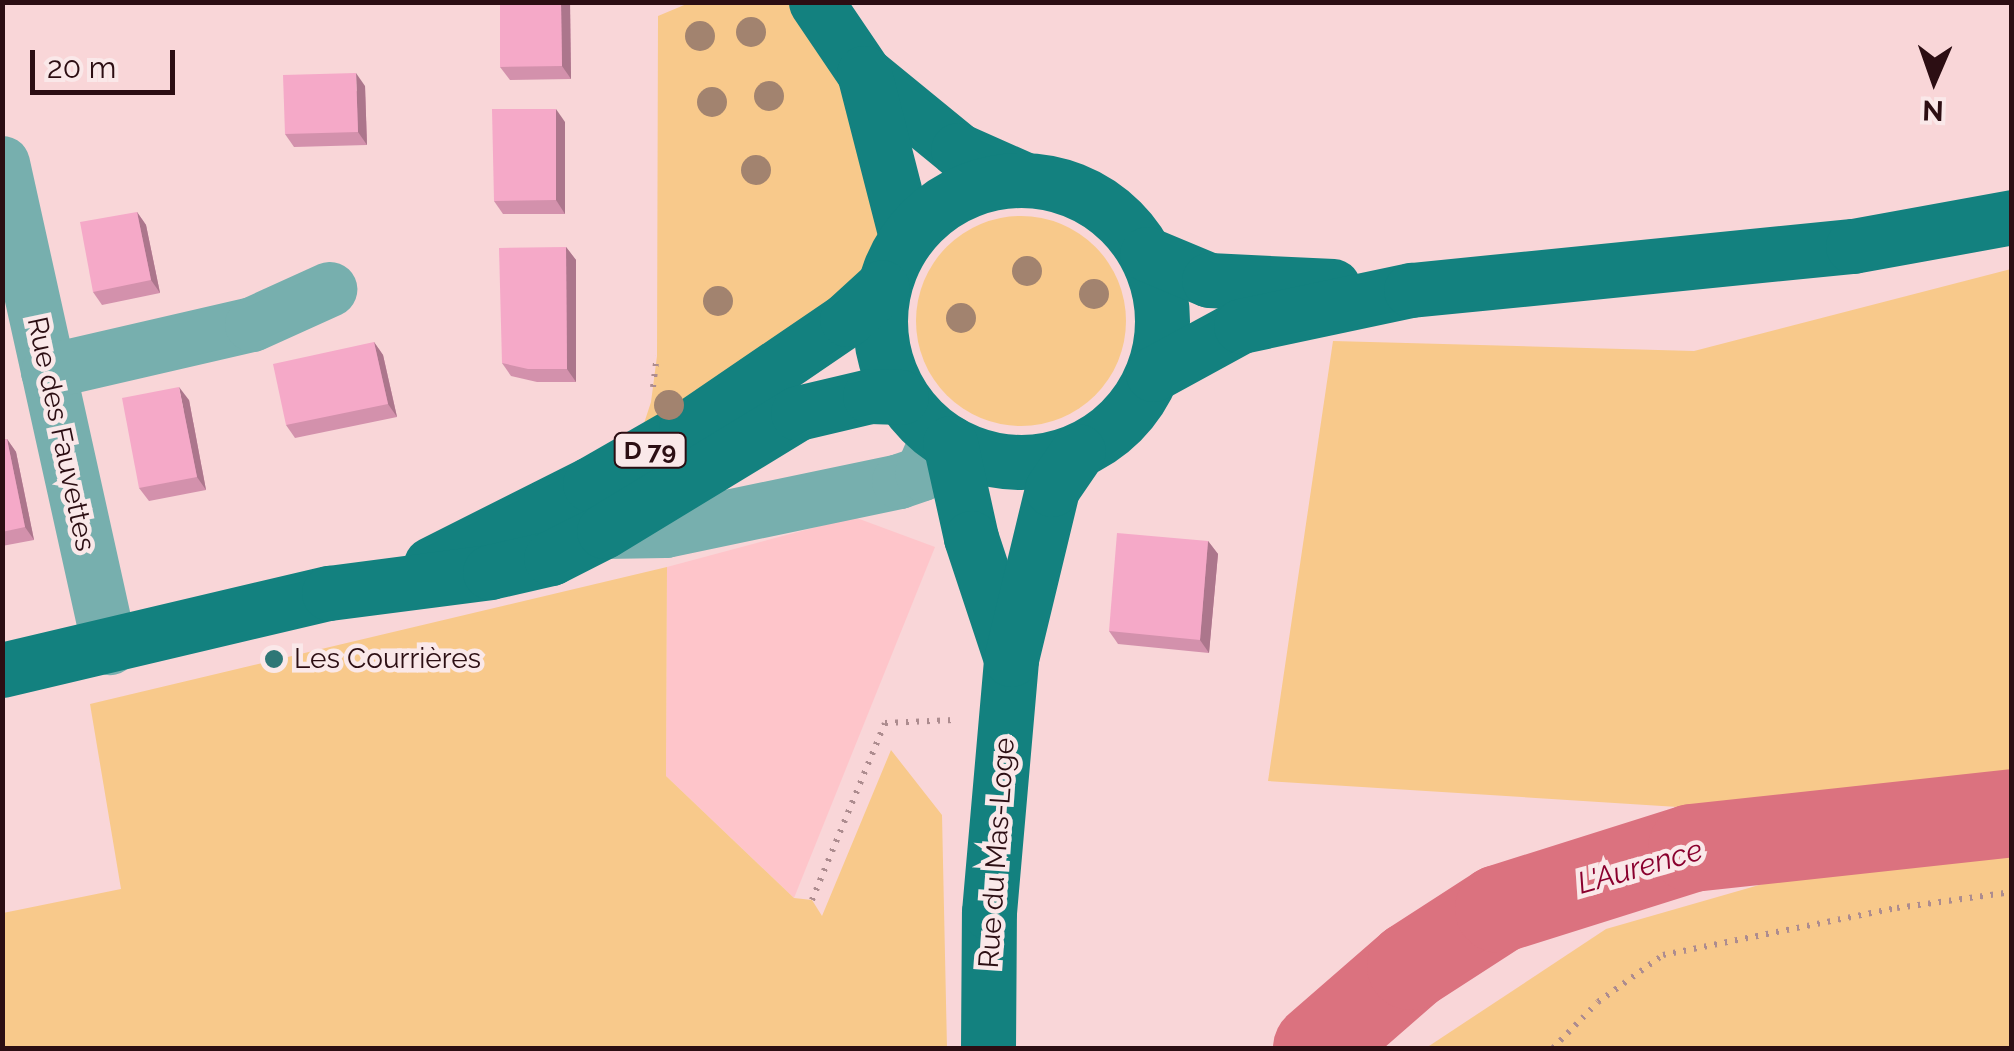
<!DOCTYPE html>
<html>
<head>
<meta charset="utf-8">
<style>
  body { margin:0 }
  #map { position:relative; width:2014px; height:1051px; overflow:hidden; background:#f9d6d8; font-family:Raleway,sans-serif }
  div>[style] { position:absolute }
  .built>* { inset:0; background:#fec5ca }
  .green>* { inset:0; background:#f8c98b }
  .round { border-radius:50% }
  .river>* { height:88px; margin:-44px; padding:0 44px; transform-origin:44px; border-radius:44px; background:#db727f }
  .path>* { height:6px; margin-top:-3px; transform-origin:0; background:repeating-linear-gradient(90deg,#ad8c8f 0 2.5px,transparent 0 10.5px) }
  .minor>* { height:55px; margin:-27.5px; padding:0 27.5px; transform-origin:27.5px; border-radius:27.5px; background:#77afae }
  .major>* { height:55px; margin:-27.5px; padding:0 27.5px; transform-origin:27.5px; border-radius:27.5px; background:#13817f }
  .major>.ring { margin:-27.5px; padding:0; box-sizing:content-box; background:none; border:55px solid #13817f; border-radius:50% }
  .trees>* { width:30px; height:30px; margin:-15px; border-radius:50%; background:#a2836f }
  .wall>* { inset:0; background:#d391ac }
  .shaded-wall>* { inset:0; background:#ac768c }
  .building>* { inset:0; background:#f5a9c8 }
  .dots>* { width:28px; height:28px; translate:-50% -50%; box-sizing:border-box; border:5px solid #fae8e9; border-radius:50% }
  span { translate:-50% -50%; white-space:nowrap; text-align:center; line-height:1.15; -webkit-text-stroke:9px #fae8e9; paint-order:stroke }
  .shield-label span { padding:2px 8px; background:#fae8e9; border:2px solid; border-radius:8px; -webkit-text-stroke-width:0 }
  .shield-label { font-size:25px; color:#2c0e13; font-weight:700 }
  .street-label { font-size:28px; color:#2c0e13 }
  .poi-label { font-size:28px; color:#2c0e13 }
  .left { translate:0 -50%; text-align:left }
  .water-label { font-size:30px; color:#8a002e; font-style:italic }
  .frame { position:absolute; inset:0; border:5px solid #2c0e13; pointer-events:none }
  .north { position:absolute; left:1884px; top:30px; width:100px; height:100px; -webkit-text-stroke:8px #fae8e9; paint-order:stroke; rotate:182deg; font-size:28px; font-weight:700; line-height:40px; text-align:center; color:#2c0e13 }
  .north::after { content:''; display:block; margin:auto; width:35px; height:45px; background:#2c0e13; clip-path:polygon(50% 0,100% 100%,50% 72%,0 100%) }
  .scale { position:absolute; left:30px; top:50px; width:145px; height:45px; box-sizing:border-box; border:5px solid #2c0e13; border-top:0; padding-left:12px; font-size:30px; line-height:35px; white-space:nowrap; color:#2c0e13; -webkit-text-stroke:8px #fae8e9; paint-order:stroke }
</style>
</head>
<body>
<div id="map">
  <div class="built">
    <div style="clip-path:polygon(854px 517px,935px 547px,794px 898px,666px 776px,667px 567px)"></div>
  </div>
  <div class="green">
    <div style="clip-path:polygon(689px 3px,816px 3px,906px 237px,891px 264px,632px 460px,651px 402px,657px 356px,658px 16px)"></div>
    <div class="round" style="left:916px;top:216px;width:210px;height:210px"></div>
    <div style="clip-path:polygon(2011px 269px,2011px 828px,1268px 781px,1333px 341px,1694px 351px)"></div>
    <div style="clip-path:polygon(667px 567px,666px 776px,794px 898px,812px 900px,822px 916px,891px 750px,942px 815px,947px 1048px,3px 1048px,3px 913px,121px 889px,90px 704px)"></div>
    <div style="clip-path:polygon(2011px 835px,2011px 1048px,1426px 1048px,1606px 929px,1822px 867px)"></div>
  </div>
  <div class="river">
    <div style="left:1317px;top:1048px;width:125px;rotate:-41.1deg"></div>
    <div style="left:1411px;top:966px;width:105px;rotate:-32.9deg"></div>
    <div style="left:1499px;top:909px;width:202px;rotate:-17.5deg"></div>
    <div style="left:1692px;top:848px;width:322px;rotate:-6.2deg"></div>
  </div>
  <div class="path">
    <div style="left:653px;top:387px;width:31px;rotate:-83deg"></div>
    <div style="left:812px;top:900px;width:191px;rotate:-67.6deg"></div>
    <div style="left:885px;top:723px;width:69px;rotate:-2.5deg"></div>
    <div style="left:1553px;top:1048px;width:64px;rotate:-45.6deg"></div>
    <div style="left:1598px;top:1002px;width:80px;rotate:-35.9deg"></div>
    <div style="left:1663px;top:955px;width:239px;rotate:-11.4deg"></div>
    <div style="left:1897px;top:908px;width:116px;rotate:-7.9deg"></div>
  </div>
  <div class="minor">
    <div style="left:2px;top:163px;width:496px;rotate:77.5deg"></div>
    <div style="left:48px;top:371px;width:209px;rotate:-13deg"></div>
    <div style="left:252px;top:324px;width:85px;rotate:-24.4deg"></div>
    <div style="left:604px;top:531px;width:61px;rotate:-0.9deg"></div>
    <div style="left:665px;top:530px;width:239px;rotate:-11.8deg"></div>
    <div style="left:899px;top:481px;width:24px;rotate:-19deg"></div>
    <div style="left:922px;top:473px;width:40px;rotate:-66.6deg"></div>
  </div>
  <div class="major">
    <div style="left:816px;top:2px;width:86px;rotate:55.9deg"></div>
    <div style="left:864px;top:73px;width:122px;rotate:39.3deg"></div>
    <div style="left:958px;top:150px;width:71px;rotate:24deg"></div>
    <div style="left:864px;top:73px;width:169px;rotate:75.6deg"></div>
    <div class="ring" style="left:880px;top:180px;width:227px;height:227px"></div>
    <div style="left:1147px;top:254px;width:67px;rotate:22.8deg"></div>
    <div style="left:1209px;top:280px;width:124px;rotate:2.8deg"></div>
    <div style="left:1153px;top:374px;width:100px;rotate:-28.6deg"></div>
    <div style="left:1241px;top:326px;width:174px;rotate:-12deg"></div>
    <div style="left:1411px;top:290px;width:444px;rotate:-5.7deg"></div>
    <div style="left:1853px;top:246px;width:162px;rotate:-10.3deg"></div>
    <div style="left:950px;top:443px;width:97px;rotate:77.5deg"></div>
    <div style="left:971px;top:538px;width:127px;rotate:71.7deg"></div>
    <div style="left:431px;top:564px;width:178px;rotate:-26.7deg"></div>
    <div style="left:590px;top:484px;width:111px;rotate:-29.8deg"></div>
    <div style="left:686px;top:429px;width:195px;rotate:-34.3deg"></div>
    <div style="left:847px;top:319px;width:47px;rotate:-42.4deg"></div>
    <div style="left:2px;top:670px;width:336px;rotate:-13.3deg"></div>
    <div style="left:329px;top:593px;width:162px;rotate:-7.4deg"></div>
    <div style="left:490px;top:572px;width:63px;rotate:-12.9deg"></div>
    <div style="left:551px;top:558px;width:59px;rotate:-27deg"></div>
    <div style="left:604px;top:531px;width:227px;rotate:-31.3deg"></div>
    <div style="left:798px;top:413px;width:74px;rotate:-13.3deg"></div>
    <div style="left:870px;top:396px;width:31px;rotate:2deg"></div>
    <div style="left:988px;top:1048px;width:136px;rotate:-89.6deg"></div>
    <div style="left:989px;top:912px;width:254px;rotate:-85deg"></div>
    <div style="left:1011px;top:659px;width:175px;rotate:-76.4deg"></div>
    <div style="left:1052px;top:489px;width:46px;rotate:-55.6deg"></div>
  </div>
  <div class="trees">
    <div style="left:751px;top:32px"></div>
    <div style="left:700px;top:36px"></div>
    <div style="left:769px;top:96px"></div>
    <div style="left:712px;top:102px"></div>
    <div style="left:756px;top:170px"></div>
    <div style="left:1027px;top:271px"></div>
    <div style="left:1094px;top:294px"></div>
    <div style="left:718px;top:301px"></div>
    <div style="left:961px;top:318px"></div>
    <div style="left:669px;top:405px"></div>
  </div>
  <div class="wall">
    <div style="clip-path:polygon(500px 2px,570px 2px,571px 79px,510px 80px,500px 67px)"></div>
    <div style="clip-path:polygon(365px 86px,367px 145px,294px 147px,285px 134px)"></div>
    <div style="clip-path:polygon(565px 122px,565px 214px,503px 214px,494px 201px)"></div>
    <div style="clip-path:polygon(137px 212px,146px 225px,160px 293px,102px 305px,93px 292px)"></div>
    <div style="clip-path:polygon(566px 247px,576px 260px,576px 382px,537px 382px,511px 376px,502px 363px)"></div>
    <div style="clip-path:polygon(374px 342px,383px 355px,397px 417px,295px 438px,286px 425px)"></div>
    <div style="clip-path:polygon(189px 400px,206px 490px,149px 501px,139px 488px)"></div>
    <div style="clip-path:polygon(7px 439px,16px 452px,34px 540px,2px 546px,2px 440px)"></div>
    <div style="clip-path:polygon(1208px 541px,1218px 554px,1209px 653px,1118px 644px,1109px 631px)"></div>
  </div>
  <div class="shaded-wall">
    <div style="clip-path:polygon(561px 2px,570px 2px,571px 79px,562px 66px)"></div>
    <div style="clip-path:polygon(356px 73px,365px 86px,367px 145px,358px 132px)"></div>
    <div style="clip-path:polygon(556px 109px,565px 122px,565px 214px,556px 200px)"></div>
    <div style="clip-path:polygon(137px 212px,146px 225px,160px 293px,151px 280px)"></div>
    <div style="clip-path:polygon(566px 247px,576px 260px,576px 382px,567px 369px)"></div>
    <div style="clip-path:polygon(374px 342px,383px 355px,397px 417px,388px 404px)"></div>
    <div style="clip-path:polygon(179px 387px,189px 400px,206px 490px,197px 477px)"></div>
    <div style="clip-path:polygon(7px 439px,16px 452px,34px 540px,25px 527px)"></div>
    <div style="clip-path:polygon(1208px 541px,1218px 554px,1209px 653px,1200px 640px)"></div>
  </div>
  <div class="building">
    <div style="clip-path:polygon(500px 2px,561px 2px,562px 66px,500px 67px)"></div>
    <div style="clip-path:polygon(356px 73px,358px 132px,285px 134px,283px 75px)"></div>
    <div style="clip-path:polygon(492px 109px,556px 109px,556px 200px,494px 201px)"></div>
    <div style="clip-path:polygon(137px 212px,151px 280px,93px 292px,80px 222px)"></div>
    <div style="clip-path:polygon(566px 247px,567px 369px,528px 369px,502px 363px,499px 248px)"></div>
    <div style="clip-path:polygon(374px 342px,388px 404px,286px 425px,273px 364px)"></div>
    <div style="clip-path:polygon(179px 387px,197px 477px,139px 488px,122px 398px)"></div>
    <div style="clip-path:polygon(7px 439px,25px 527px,2px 532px,2px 440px)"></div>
    <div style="clip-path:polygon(1117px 533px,1208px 541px,1200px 640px,1109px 631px)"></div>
  </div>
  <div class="dots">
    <div style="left:274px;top:659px;background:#2e7776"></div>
  </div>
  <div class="shield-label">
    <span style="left:650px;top:450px">D 79</span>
  </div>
  <div class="street-label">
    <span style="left:61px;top:434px;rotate:78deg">Rue des Fauvettes</span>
    <span style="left:997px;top:853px;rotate:-86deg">Rue du Mas-Loge</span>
  </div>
  <div class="poi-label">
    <span class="left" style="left:294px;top:659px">Les Courrières</span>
  </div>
  <div class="water-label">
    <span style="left:1640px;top:867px;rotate:-16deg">L'Aurence</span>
  </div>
  <div class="frame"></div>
  <div class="north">N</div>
  <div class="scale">20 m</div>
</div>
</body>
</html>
